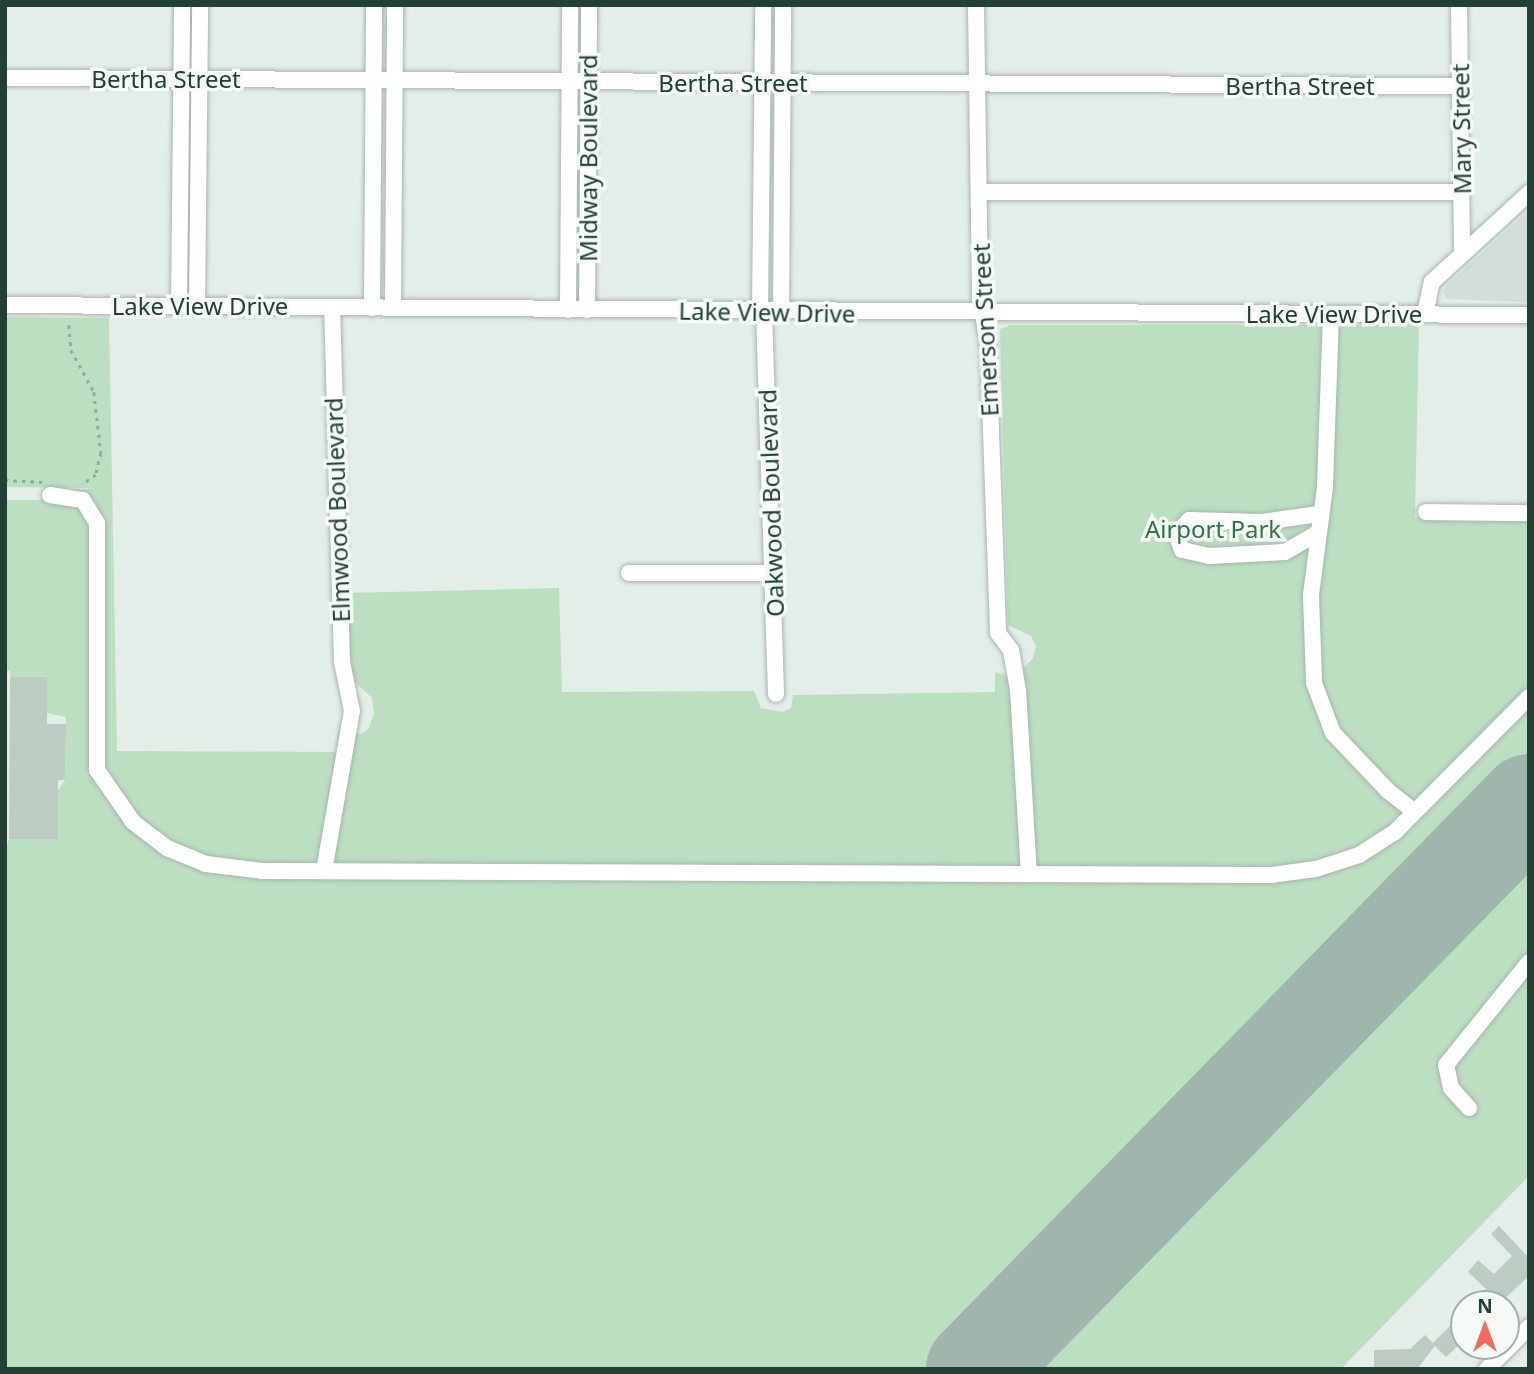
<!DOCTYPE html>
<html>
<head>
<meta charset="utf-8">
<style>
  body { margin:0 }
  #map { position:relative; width:1534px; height:1374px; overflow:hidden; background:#e4eee8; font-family:"Noto Sans",sans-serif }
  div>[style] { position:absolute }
  .built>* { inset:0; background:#d2ded7 }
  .green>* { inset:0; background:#bcdfc1 }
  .runway>* { height:98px; margin:-49px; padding:0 49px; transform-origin:49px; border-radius:49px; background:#a0b5ac }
  .building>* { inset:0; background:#bcccc3 }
  .path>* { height:2.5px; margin-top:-1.25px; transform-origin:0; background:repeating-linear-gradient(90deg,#83b29d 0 3.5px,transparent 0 8.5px) }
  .roads { filter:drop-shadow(0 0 2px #a6b6ae) drop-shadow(0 0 2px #a6b6ae) }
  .minor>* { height:16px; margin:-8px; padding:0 8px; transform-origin:8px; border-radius:8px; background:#fff }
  span { translate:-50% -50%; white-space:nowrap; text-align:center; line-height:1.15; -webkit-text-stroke:7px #f5faf7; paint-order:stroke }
  .street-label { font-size:24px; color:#224034 }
  .park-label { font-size:24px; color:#2b793e }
  .frame { position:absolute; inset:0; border:7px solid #224034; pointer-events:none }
  .north { position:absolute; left:1450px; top:1290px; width:70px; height:70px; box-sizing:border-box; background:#f5faf7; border:2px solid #a1b0a9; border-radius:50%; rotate:0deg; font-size:19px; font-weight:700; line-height:28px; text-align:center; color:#224034 }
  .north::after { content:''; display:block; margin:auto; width:24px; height:32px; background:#f66959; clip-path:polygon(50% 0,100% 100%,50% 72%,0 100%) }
</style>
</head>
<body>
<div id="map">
  <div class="built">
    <div style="clip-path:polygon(1529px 210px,1529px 302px,1446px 299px,1443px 291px,1448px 284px)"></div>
  </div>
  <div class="green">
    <div style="clip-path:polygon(5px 317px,109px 318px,117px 751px,337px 752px,338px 731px,361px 734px,369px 728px,374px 713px,372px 698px,356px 683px,349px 667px,346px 593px,559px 588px,562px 692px,754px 691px,761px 708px,782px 712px,791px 708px,793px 695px,995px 692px,995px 672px,1007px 676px,1022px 670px,1033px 658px,1036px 646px,1031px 636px,1008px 625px,1000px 329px,1011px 325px,1419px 325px,1415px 517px,1529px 518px,1529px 765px,934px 1369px,5px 1369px,5px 851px,9px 839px,58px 839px,58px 790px,65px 780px,66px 717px,47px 713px,46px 677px,10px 677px,10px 671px,5px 671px,5px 500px,50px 500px,50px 491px,95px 488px,5px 487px)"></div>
    <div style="clip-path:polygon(1529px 852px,1529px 1176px,1341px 1369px,1024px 1369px)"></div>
  </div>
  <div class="runway">
    <div style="left:975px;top:1369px;width:792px;rotate:-45.61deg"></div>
  </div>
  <div class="building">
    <div style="clip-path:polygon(10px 677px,47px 677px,47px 724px,66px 724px,65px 780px,58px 780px,58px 839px,9px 839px)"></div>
    <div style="clip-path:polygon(1499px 1226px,1529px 1258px,1529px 1276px,1499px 1304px,1473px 1304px,1486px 1289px,1468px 1272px,1478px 1260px,1494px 1274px,1512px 1256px,1491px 1234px)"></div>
    <div style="clip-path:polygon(1451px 1325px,1464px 1340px,1446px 1357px,1435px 1346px,1417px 1369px,1374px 1369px,1374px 1350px,1410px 1349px,1425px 1335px,1433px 1343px)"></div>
  </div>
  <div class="path">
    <div style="left:69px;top:325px;width:25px;rotate:85deg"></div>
    <div style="left:71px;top:350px;width:48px;rotate:61.3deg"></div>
    <div style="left:94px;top:392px;width:61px;rotate:83.5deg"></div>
    <div style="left:101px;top:453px;width:23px;rotate:103deg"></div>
    <div style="left:96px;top:475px;width:16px;rotate:145deg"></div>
    <div style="left:5px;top:480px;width:39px;rotate:3deg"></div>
  </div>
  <div class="roads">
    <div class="minor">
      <div style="left:976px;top:5px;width:292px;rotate:89.2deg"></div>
      <div style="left:980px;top:297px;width:48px;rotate:80.3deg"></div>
      <div style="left:988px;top:344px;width:289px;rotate:88deg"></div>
      <div style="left:998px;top:633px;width:21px;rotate:53deg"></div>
      <div style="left:1011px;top:650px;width:41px;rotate:80.1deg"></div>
      <div style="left:1018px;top:690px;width:184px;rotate:86.6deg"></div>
      <div style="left:1459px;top:5px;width:248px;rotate:89.3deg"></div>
      <div style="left:5px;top:78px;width:1455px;rotate:0.32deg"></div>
      <div style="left:979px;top:192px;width:483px"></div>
      <div style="left:5px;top:305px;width:1524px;rotate:0.38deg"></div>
      <div style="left:179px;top:306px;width:301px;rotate:-89.4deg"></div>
      <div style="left:197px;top:306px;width:301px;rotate:-89.4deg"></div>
      <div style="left:372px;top:308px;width:303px;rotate:-89.6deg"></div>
      <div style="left:393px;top:308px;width:303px;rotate:-89.6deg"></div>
      <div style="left:568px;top:310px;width:305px;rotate:-89.6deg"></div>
      <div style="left:587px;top:310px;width:305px;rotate:-89.6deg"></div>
      <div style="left:760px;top:312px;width:307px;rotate:-89.4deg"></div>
      <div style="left:764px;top:312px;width:382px;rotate:88.2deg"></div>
      <div style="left:781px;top:313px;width:308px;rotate:-89.6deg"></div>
      <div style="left:1331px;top:314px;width:173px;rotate:92deg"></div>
      <div style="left:1325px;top:487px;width:109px;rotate:97.4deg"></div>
      <div style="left:1311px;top:595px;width:88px;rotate:88deg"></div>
      <div style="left:1314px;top:683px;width:53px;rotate:69.2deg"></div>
      <div style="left:1333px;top:733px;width:80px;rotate:46.5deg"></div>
      <div style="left:1388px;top:791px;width:33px;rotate:38deg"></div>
      <div style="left:1425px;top:314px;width:33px;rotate:-78deg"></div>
      <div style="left:1432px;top:282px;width:132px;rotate:-42.5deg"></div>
      <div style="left:50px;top:495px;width:33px;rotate:9deg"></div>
      <div style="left:83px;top:500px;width:27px;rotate:59deg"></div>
      <div style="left:97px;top:523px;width:247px;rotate:90deg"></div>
      <div style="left:97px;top:770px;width:63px;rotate:55.3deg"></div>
      <div style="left:133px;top:822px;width:43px;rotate:37.4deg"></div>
      <div style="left:167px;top:848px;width:42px;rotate:22.3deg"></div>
      <div style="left:206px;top:864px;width:56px;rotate:7.1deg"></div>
      <div style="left:262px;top:871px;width:1009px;rotate:0.23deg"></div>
      <div style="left:1271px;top:875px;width:45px;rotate:-7.6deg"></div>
      <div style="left:1316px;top:869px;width:45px;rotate:-18deg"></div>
      <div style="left:1359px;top:855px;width:43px;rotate:-32.6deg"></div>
      <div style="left:1395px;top:832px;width:190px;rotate:-45.2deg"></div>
      <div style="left:1426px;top:512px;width:103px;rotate:0.6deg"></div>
      <div style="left:1316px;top:534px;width:36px;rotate:150deg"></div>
      <div style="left:1285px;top:552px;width:76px;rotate:177deg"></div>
      <div style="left:1209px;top:556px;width:28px;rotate:-167deg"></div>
      <div style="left:1182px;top:550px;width:17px;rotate:-111deg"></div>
      <div style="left:1176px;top:534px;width:19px;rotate:-47deg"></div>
      <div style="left:1189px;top:520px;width:73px;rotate:1.6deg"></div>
      <div style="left:1262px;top:522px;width:57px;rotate:-8.1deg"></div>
      <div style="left:629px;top:573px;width:144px"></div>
      <div style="left:324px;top:871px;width:162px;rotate:-80.1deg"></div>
      <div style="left:352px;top:711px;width:50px;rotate:-101.5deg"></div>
      <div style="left:342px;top:662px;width:355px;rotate:-91.6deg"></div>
      <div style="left:1469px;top:1108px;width:27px;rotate:-132deg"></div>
      <div style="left:1451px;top:1088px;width:24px;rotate:-102deg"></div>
      <div style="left:1446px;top:1065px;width:132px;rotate:-51.1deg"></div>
      <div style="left:1487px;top:1369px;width:59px;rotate:-45deg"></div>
    </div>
  </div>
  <div class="street-label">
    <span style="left:166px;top:79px">Bertha Street</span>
    <span style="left:733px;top:83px">Bertha Street</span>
    <span style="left:1300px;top:86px">Bertha Street</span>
    <span style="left:1461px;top:129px;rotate:-91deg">Mary Street</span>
    <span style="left:588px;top:158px;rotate:-90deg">Midway Boulevard</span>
    <span style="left:200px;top:306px">Lake View Drive</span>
    <span style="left:767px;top:312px;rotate:1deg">Lake View Drive</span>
    <span style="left:1334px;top:314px">Lake View Drive</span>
    <span style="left:985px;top:330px;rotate:-93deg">Emerson Street</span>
    <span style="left:771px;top:503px;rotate:-92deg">Oakwood Boulevard</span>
    <span style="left:337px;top:510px;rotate:-92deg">Elmwood Boulevard</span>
  </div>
  <div class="park-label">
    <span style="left:1213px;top:529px">Airport Park</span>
  </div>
  <div class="frame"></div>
  <div class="north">N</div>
</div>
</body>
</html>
